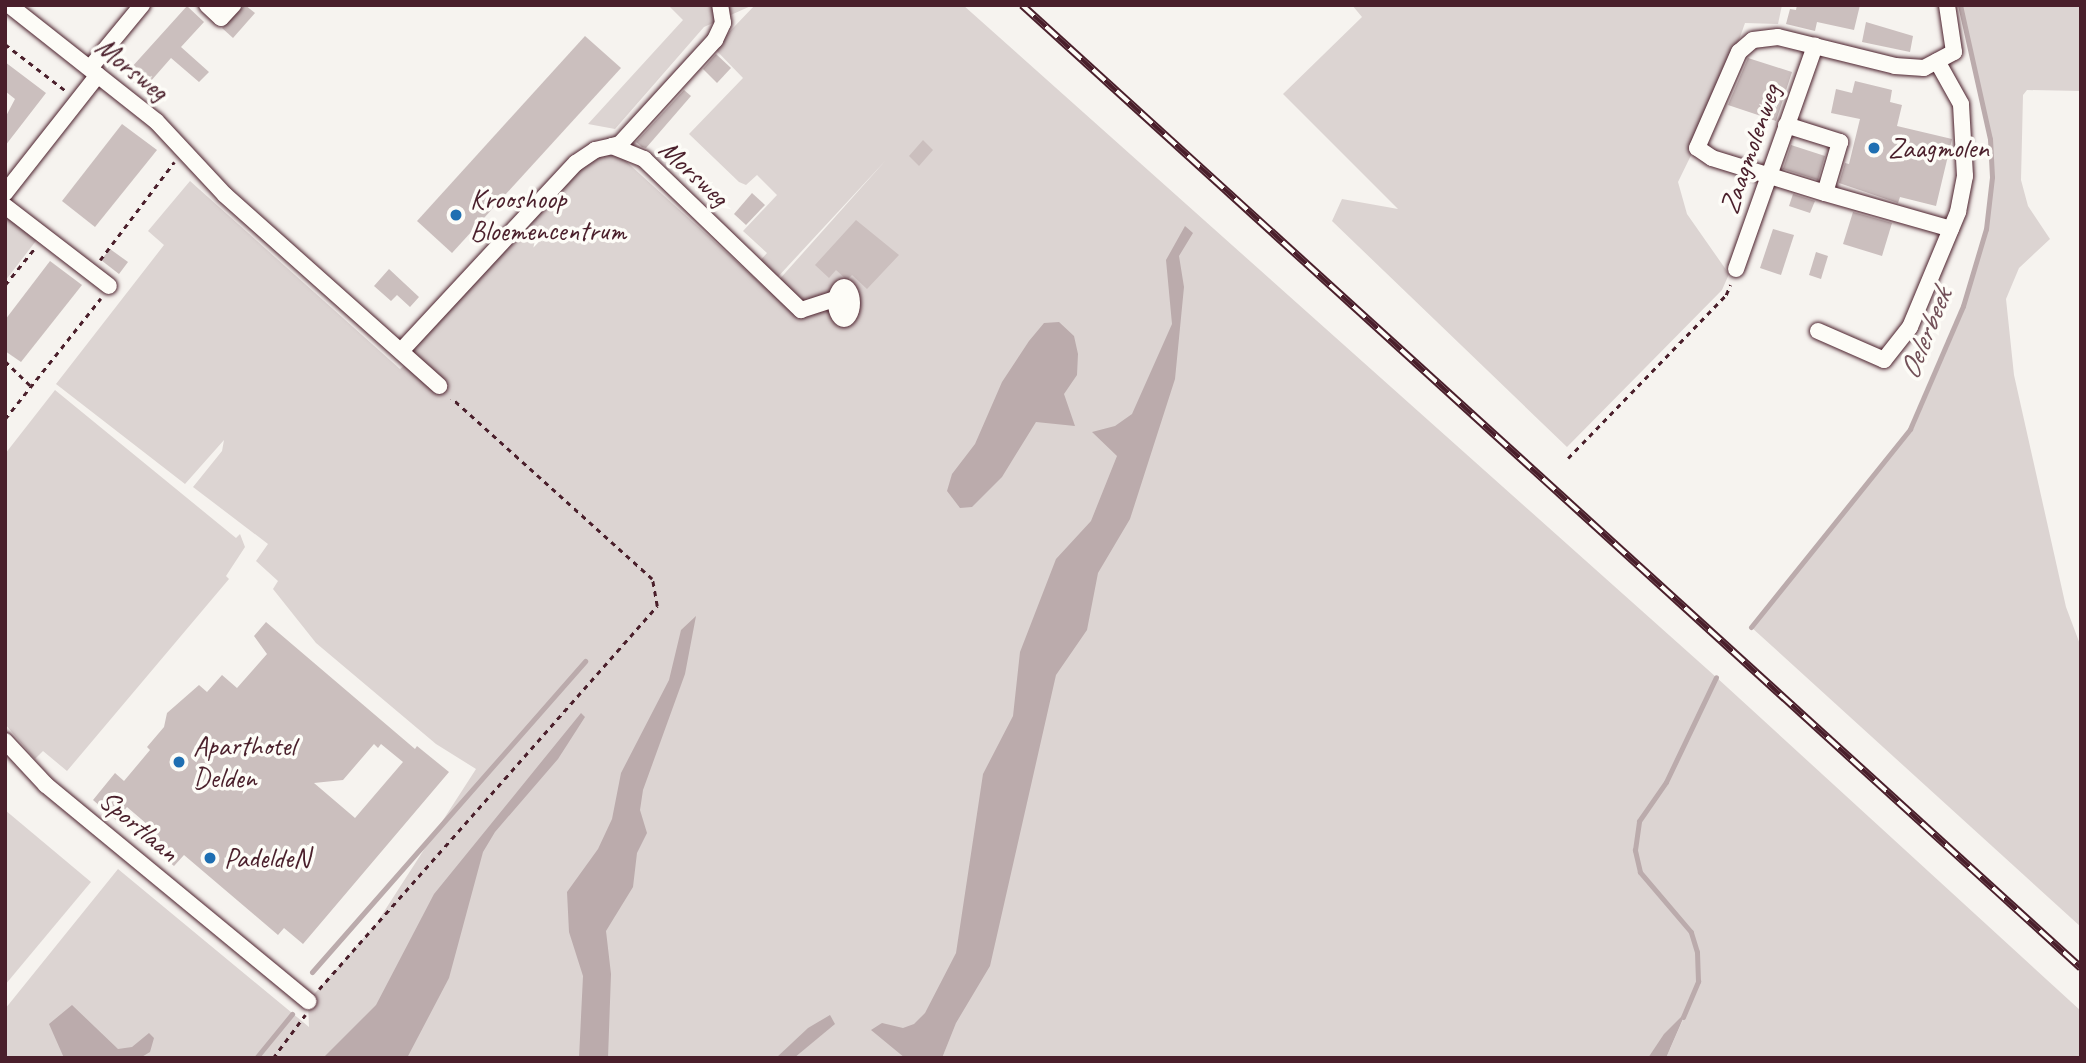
<!DOCTYPE html>
<html>
<head>
<meta charset="utf-8">
<style>
  body { margin:0 }
  #map { position:relative; width:2086px; height:1063px; overflow:hidden; background:#f6f3ef; font-family:Caveat,sans-serif }
  div>[style] { position:absolute }
  .green>* { inset:0; background:#dcd4d2 }
  .water>* { inset:0; background:#bbabac }
  .stream>* { height:5px; margin:-2.5px; padding:0 2.5px; transform-origin:2.5px; border-radius:2.5px; background:#bbabac }
  .building>* { inset:0; background:#cbbfbe }
  .path>* { height:2.5px; margin-top:-1.25px; transform-origin:0; background:repeating-linear-gradient(90deg,#4a1f2b 0 5px,transparent 0 10px) }
  .roads { filter:drop-shadow(0 0 2px #4a1f2b) drop-shadow(0 0 2px #4a1f2b) }
  .minor>* { height:16px; margin:-8px; padding:0 8px; transform-origin:8px; border-radius:8px; background:#fdfcf7 }
  .minor>.ring { margin:-8px; padding:0; box-sizing:content-box; background:none; border:16px solid #fdfcf7; border-radius:50% }
  .rail>* { height:8px; margin-top:-4px; transform-origin:0; background:repeating-linear-gradient(90deg,#fdfcf7 0 16px,#4a1f2b 0 32px); box-sizing:border-box; border-block:2px solid #4a1f2b }
  .dots>* { width:19px; height:19px; translate:-50% -50%; box-sizing:border-box; border:4px solid #fdfcf7; border-radius:50% }
  span { translate:-50% -50%; white-space:nowrap; text-align:center; line-height:1.15; -webkit-text-stroke:7px #fdfcf7; paint-order:stroke }
  .street-label { font-size:28px; color:#4a1f2b }
  .poi-label { font-size:28px; color:#4a1f2b }
  .left { translate:0 -50%; text-align:left }
  .water-label { font-size:30px; color:#725058; font-style:italic }
  .frame { position:absolute; inset:0; border:7px solid #4a1f2b; pointer-events:none }
</style>
</head>
<body>
<div id="map">
  <div class="green">
    <div style="clip-path:polygon(668px 5px,753px 5px,704px 27px,615px 129px,588px 124px,683px 20px)"></div>
    <div style="clip-path:polygon(755px 5px,963px 5px,1716px 677px,2081px 1011px,2081px 1058px,1666px 1058px,1685px 1015px,1648px 1058px,5px 1058px,5px 1009px,118px 869px,309px 1027px,308px 1001px,376px 924px,476px 769px,436px 744px,316px 643px,273px 589px,278px 581px,256px 561px,268px 544px,193px 487px,222px 451px,224px 440px,185px 484px,56px 384px,164px 245px,148px 231px,190px 181px,400px 369px,411px 360px,407px 355px,584px 162px,602px 153px,619px 155px,769px 291px,886px 160px,775px 280px,758px 263px,767px 253px,743px 231px,777px 195px,757px 175px,746px 185px,739px 182px,689px 134px,743px 78px,714px 48px)"></div>
    <div style="clip-path:polygon(1352px 5px,1782px 5px,1778px 24px,1745px 23px,1717px 102px,1678px 182px,1687px 214px,1729px 274px,1722px 290px,1567px 447px,1332px 221px,1342px 199px,1398px 209px,1283px 94px,1362px 17px)"></div>
    <div style="clip-path:polygon(1960px 5px,2081px 5px,2081px 91px,2027px 90px,2023px 95px,2021px 180px,2028px 206px,2050px 239px,2019px 268px,2006px 299px,2014px 375px,2066px 607px,2081px 647px,2081px 927px,1751px 627px,1910px 429px,1963px 306px,1986px 229px,1992px 177px,1990px 139px)"></div>
    <div style="clip-path:polygon(5px 212px,39px 237px,5px 281px)"></div>
    <div style="clip-path:polygon(55px 390px,236px 538px,240px 534px,245px 547px,226px 576px,229px 579px,67px 771px,43px 751px,35px 759px,5px 724px,5px 454px)"></div>
    <div style="clip-path:polygon(5px 810px,91px 882px,5px 985px)"></div>
  </div>
  <div class="water">
    <div style="clip-path:polygon(1185px 226px,1193px 233px,1179px 256px,1184px 287px,1175px 379px,1130px 519px,1098px 573px,1087px 630px,1056px 675px,990px 966px,956px 1023px,942px 1058px,905px 1058px,871px 1030px,882px 1023px,903px 1028px,914px 1024px,925px 1013px,956px 953px,983px 774px,1013px 716px,1020px 652px,1056px 559px,1091px 521px,1117px 456px,1092px 432px,1115px 426px,1132px 414px,1172px 324px,1166px 260px)"></div>
    <div style="clip-path:polygon(1059px 322px,1074px 336px,1078px 354px,1077px 375px,1064px 394px,1075px 426px,1036px 422px,1002px 477px,972px 507px,960px 508px,947px 491px,952px 474px,975px 444px,1002px 382px,1029px 341px,1044px 323px)"></div>
    <div style="clip-path:polygon(696px 616px,685px 674px,643px 790px,640px 810px,647px 833px,637px 853px,633px 887px,606px 931px,611px 974px,608px 1058px,579px 1058px,583px 976px,569px 932px,567px 892px,598px 849px,612px 819px,621px 773px,669px 680px,681px 630px)"></div>
    <div style="clip-path:polygon(581px 713px,585px 717px,558px 759px,495px 832px,483px 852px,449px 978px,407px 1058px,323px 1058px,376px 1005px,434px 894px)"></div>
    <div style="clip-path:polygon(72px 1005px,118px 1049px,132px 1047px,149px 1033px,154px 1038px,150px 1052px,140px 1058px,64px 1058px,49px 1024px)"></div>
    <div style="clip-path:polygon(1686px 1012px,1666px 1058px,1648px 1058px,1664px 1034px)"></div>
    <div style="clip-path:polygon(830px 1015px,835px 1024px,794px 1058px,776px 1058px,808px 1028px)"></div>
  </div>
  <div class="stream">
    <div style="left:1751px;top:627px;width:254px;rotate:-51.2deg"></div>
    <div style="left:1910px;top:429px;width:134px;rotate:-66.7deg"></div>
    <div style="left:1963px;top:306px;width:80px;rotate:-73.4deg"></div>
    <div style="left:1986px;top:229px;width:52px;rotate:-83.4deg"></div>
    <div style="left:1992px;top:177px;width:38px;rotate:-93deg"></div>
    <div style="left:1990px;top:139px;width:137px;rotate:-102.6deg"></div>
    <div style="left:312px;top:972px;width:414px;rotate:-48.7deg"></div>
    <div style="left:1683px;top:1017px;width:39px;rotate:-67deg"></div>
    <div style="left:1698px;top:981px;width:29px;rotate:-92deg"></div>
    <div style="left:1697px;top:952px;width:21px;rotate:-107deg"></div>
    <div style="left:1691px;top:932px;width:79px;rotate:-130.4deg"></div>
    <div style="left:1640px;top:872px;width:23px;rotate:-103deg"></div>
    <div style="left:1635px;top:850px;width:29px;rotate:-82deg"></div>
    <div style="left:1639px;top:821px;width:47px;rotate:-55.3deg"></div>
    <div style="left:1666px;top:782px;width:116px;rotate:-64.5deg"></div>
    <div style="left:256px;top:1058px;width:57px;rotate:-50.7deg"></div>
  </div>
  <div class="building">
    <div style="clip-path:polygon(245px 5px,255px 13px,233px 38px,222px 28px)"></div>
    <div style="clip-path:polygon(1797px 5px,1860px 5px,1854px 30px,1817px 22px,1815px 31px,1786px 24px,1790px 9px,1796px 10px)"></div>
    <div style="clip-path:polygon(187px 6px,204px 22px,181px 47px,209px 72px,199px 82px,171px 58px,143px 90px,133px 82px,139px 75px,131px 68px)"></div>
    <div style="clip-path:polygon(1866px 22px,1913px 36px,1910px 52px,1862px 42px)"></div>
    <div style="clip-path:polygon(585px 36px,621px 68px,452px 253px,417px 221px)"></div>
    <div style="clip-path:polygon(716px 54px,731px 68px,717px 83px,703px 69px)"></div>
    <div style="clip-path:polygon(1748px 58px,1792px 72px,1776px 121px,1728px 105px)"></div>
    <div style="clip-path:polygon(5px 62px,46px 93px,5px 146px,5px 118px,15px 99px,5px 91px)"></div>
    <div style="clip-path:polygon(1855px 81px,1892px 90px,1890px 102px,1902px 105px,1897px 126px,1952px 139px,1936px 206px,1900px 197px,1898px 203px,1839px 183px,1845px 163px,1849px 164px,1860px 119px,1831px 113px,1836px 89px,1852px 93px)"></div>
    <div style="clip-path:polygon(684px 90px,691px 96px,646px 148px,642px 147px,636px 142px)"></div>
    <div style="clip-path:polygon(122px 124px,157px 150px,95px 227px,62px 201px)"></div>
    <div style="clip-path:polygon(923px 140px,933px 150px,919px 166px,909px 156px)"></div>
    <div style="clip-path:polygon(1791px 145px,1825px 156px,1818px 180px,1783px 169px)"></div>
    <div style="clip-path:polygon(752px 193px,765px 205px,746px 225px,734px 214px)"></div>
    <div style="clip-path:polygon(1793px 194px,1815px 201px,1810px 213px,1789px 206px)"></div>
    <div style="clip-path:polygon(1853px 212px,1892px 223px,1882px 256px,1843px 244px)"></div>
    <div style="clip-path:polygon(856px 220px,899px 255px,867px 289px,852px 275px,847px 280px,836px 270px,829px 278px,815px 265px)"></div>
    <div style="clip-path:polygon(1773px 229px,1794px 235px,1781px 275px,1760px 268px)"></div>
    <div style="clip-path:polygon(110px 249px,128px 262px,119px 274px,101px 260px)"></div>
    <div style="clip-path:polygon(1816px 252px,1828px 256px,1821px 279px,1809px 275px)"></div>
    <div style="clip-path:polygon(50px 261px,82px 285px,21px 362px,5px 351px,5px 320px)"></div>
    <div style="clip-path:polygon(389px 269px,419px 297px,410px 307px,397px 295px,391px 301px,374px 286px)"></div>
    <div style="clip-path:polygon(evenodd,266px 622px,415px 749px,417px 746px,449px 772px,303px 944px,284px 928px,278px 935px,184px 855px,174px 866px,138px 836px,148px 825px,127px 807px,116px 820px,93px 800px,115px 773px,124px 781px,150px 750px,147px 747px,164px 727px,167px 713px,199px 685px,207px 692px,222px 675px,237px 688px,267px 654px,254px 636px,266px 622px,374px 744px,378px 748px,381px 744px,403px 762px,355px 818px,314px 783px,343px 780px,374px 744px)"></div>
  </div>
  <div class="path">
    <div style="left:5px;top:44px;width:77px;rotate:37.6deg"></div>
    <div style="left:100px;top:260px;width:123px;rotate:-52.9deg"></div>
    <div style="left:5px;top:285px;width:46px;rotate:-51.1deg"></div>
    <div style="left:5px;top:361px;width:39px;rotate:44deg"></div>
    <div style="left:5px;top:419px;width:154px;rotate:-51.6deg"></div>
    <div style="left:1568px;top:458px;width:227px;rotate:-45.9deg"></div>
    <div style="left:1726px;top:295px;width:11px;rotate:-68deg"></div>
    <div style="left:319px;top:989px;width:511px;rotate:-48.57deg"></div>
    <div style="left:657px;top:606px;width:27px;rotate:-100deg"></div>
    <div style="left:652px;top:579px;width:270px;rotate:-138deg"></div>
    <div style="left:273px;top:1058px;width:54px;rotate:-53.3deg"></div>
  </div>
  <div class="roads">
    <div class="minor">
      <div style="left:9px;top:5px;width:187px;rotate:38.3deg"></div>
      <div style="left:156px;top:121px;width:101px;rotate:47deg"></div>
      <div style="left:225px;top:195px;width:287px;rotate:41.7deg"></div>
      <div style="left:207px;top:5px;width:19px;rotate:43deg"></div>
      <div style="left:221px;top:18px;width:18px;rotate:-47deg"></div>
      <div style="left:90px;top:68px;width:82px;rotate:-50.5deg"></div>
      <div style="left:1786px;top:125px;width:57px;rotate:17.5deg"></div>
      <div style="left:1840px;top:142px;width:53px;rotate:106.4deg"></div>
      <div style="left:1825px;top:193px;width:118px;rotate:-162.8deg"></div>
      <div style="left:1712px;top:158px;width:18px;rotate:-146deg"></div>
      <div style="left:1697px;top:148px;width:105px;rotate:-66.4deg"></div>
      <div style="left:1739px;top:52px;width:18px;rotate:-41deg"></div>
      <div style="left:1753px;top:40px;width:25px;rotate:-7deg"></div>
      <div style="left:1778px;top:37px;width:121px;rotate:13.9deg"></div>
      <div style="left:1895px;top:66px;width:29px;rotate:4deg"></div>
      <div style="left:1924px;top:68px;width:34px;rotate:-28deg"></div>
      <div style="left:1954px;top:52px;width:48px;rotate:-98.5deg"></div>
      <div style="left:612px;top:146px;width:8px;rotate:-14deg"></div>
      <div style="left:620px;top:144px;width:141px;rotate:-47.6deg"></div>
      <div style="left:715px;top:40px;width:19px;rotate:-65deg"></div>
      <div style="left:723px;top:23px;width:18px;rotate:-99deg"></div>
      <div style="left:5px;top:193px;width:150px;rotate:-51.8deg"></div>
      <div style="left:1825px;top:193px;width:131px;rotate:15.9deg"></div>
      <div style="left:5px;top:206px;width:131px;rotate:37.6deg"></div>
      <div style="left:1736px;top:269px;width:237px;rotate:-70.5deg"></div>
      <div class="ring" style="left:836px;top:287px;width:-2px;height:-2px"></div>
      <div style="left:1818px;top:331px;width:72px;rotate:23.7deg"></div>
      <div style="left:1884px;top:360px;width:42px;rotate:-51.8deg"></div>
      <div style="left:1910px;top:327px;width:125px;rotate:-67.3deg"></div>
      <div style="left:1958px;top:212px;width:37px;rotate:-79deg"></div>
      <div style="left:1965px;top:176px;width:72px;rotate:-93.2deg"></div>
      <div style="left:1961px;top:104px;width:49px;rotate:-119.2deg"></div>
      <div style="left:401px;top:351px;width:257px;rotate:-47.1deg"></div>
      <div style="left:576px;top:163px;width:23px;rotate:-34deg"></div>
      <div style="left:595px;top:150px;width:17px;rotate:-13deg"></div>
      <div style="left:612px;top:146px;width:35px;rotate:22deg"></div>
      <div style="left:644px;top:159px;width:218px;rotate:43.9deg"></div>
      <div style="left:801px;top:310px;width:38px;rotate:-18deg"></div>
      <div style="left:5px;top:741px;width:60px;rotate:47deg"></div>
      <div style="left:46px;top:785px;width:340px;rotate:39.5deg"></div>
    </div>
  </div>
  <div class="rail">
    <div style="left:1022px;top:5px;width:1431px;rotate:42.28deg"></div>
  </div>
  <div class="dots">
    <div style="left:1874px;top:148px;background:#1f6fb2"></div>
    <div style="left:456px;top:215px;background:#1f6fb2"></div>
    <div style="left:179px;top:762px;background:#1f6fb2"></div>
    <div style="left:210px;top:858px;background:#1f6fb2"></div>
  </div>
  <div class="street-label">
    <span style="left:132px;top:69px;rotate:39deg">Morsweg</span>
    <span style="left:1750px;top:149px;rotate:-71deg">Zaagmolenweg</span>
    <span style="left:694px;top:173px;rotate:43deg">Morsweg</span>
    <span style="left:139px;top:826px;rotate:40deg">Sportlaan</span>
  </div>
  <div class="poi-label">
    <span class="left" style="left:1888px;top:148px">Zaagmolen</span>
    <span class="left" style="left:470px;top:215px">Krooshoop<br>Bloemencentrum</span>
    <span class="left" style="left:193px;top:762px">Aparthotel<br>Delden</span>
    <span class="left" style="left:224px;top:858px">PadeldeN</span>
  </div>
  <div class="water-label">
    <span style="left:1925px;top:334px;rotate:-68deg">Oelerbeek</span>
  </div>
  <div class="frame"></div>
</div>
</body>
</html>
